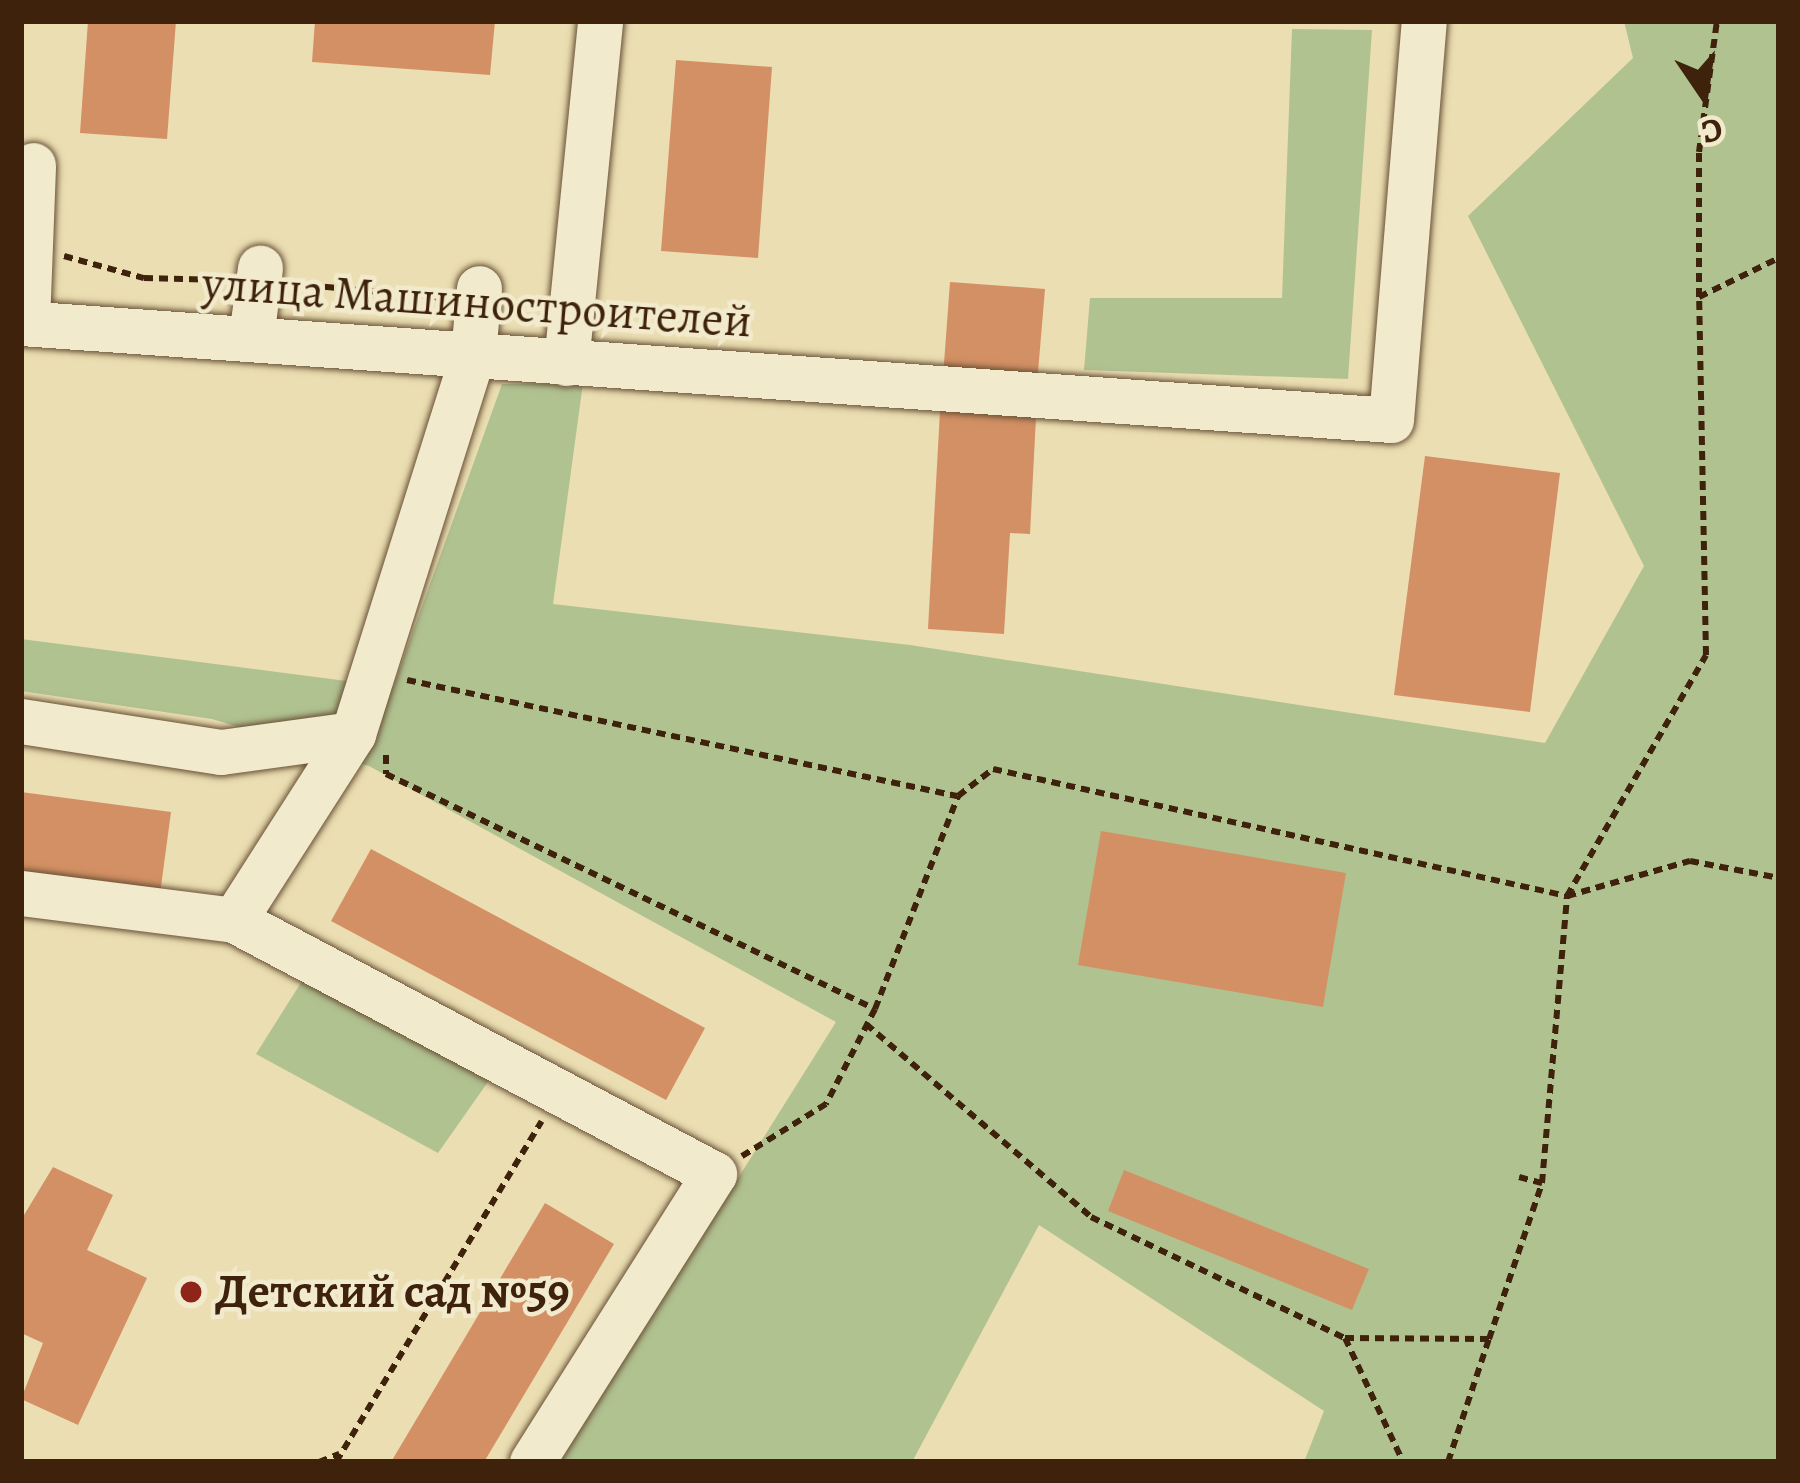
<!DOCTYPE html>
<html>
<head>
<meta charset="utf-8">
<style>
  body { margin:0 }
  #map { position:relative; width:1800px; height:1483px; overflow:hidden; background:#ebdeb2; font-family:Alegreya,serif }
  div>[style] { position:absolute }
  .green>* { inset:0; background:#b1c291 }
  .building>* { inset:0; background:#d39064 }
  .path>* { height:6px; margin-top:-3px; transform-origin:0; background:repeating-linear-gradient(90deg,#3e220c 0 9px,transparent 0 15px) }
  .roads { filter:drop-shadow(0 0 3px #695136) drop-shadow(0 0 3px #695136) }
  .minor>* { height:45px; margin:-22.5px; padding:0 22.5px; transform-origin:22.5px; border-radius:22.5px; background:#f2eacd }
  .dots>* { width:33px; height:33px; translate:-50% -50%; box-sizing:border-box; border:6px solid #f2eacd; border-radius:50% }
  span { translate:-50% -50%; white-space:nowrap; text-align:center; line-height:1.15; -webkit-text-stroke:9px #f2eacd; paint-order:stroke }
  .street-label { font-size:48px; color:#3e220c }
  .poi-label { font-size:48px; color:#3e220c; font-weight:700 }
  .left { translate:0 -50%; text-align:left }
  .frame { position:absolute; inset:0; border:24px solid #3e220c; pointer-events:none }
  .north { position:absolute; left:1644px; top:36px; width:120px; height:120px; -webkit-text-stroke:9px #f2eacd; paint-order:stroke; rotate:167deg; font-size:33px; font-weight:700; line-height:48px; text-align:center; color:#3e220c }
  .north::after { content:''; display:block; margin:auto; width:42px; height:54px; background:#3e220c; clip-path:polygon(50% 0,100% 100%,50% 72%,0 100%) }
</style>
</head>
<body>
<div id="map">
  <div class="green">
    <div style="clip-path:polygon(1624px 21px,1779px 21px,1779px 1462px,1304px 1462px,1324px 1411px,1039px 1225px,912px 1462px,560px 1462px,836px 1022px,369px 766px,212px 719px,21px 691px,21px 639px,393px 687px,502px 384px,583px 383px,553px 604px,910px 645px,1545px 743px,1644px 566px,1468px 216px,1633px 58px)"></div>
    <div style="clip-path:polygon(1292px 29px,1372px 30px,1348px 379px,1084px 370px,1090px 298px,1282px 298px)"></div>
    <div style="clip-path:polygon(314px 962px,502px 1062px,438px 1153px,256px 1054px)"></div>
  </div>
  <div class="building">
    <div style="clip-path:polygon(88px 21px,176px 21px,167px 139px,80px 133px)"></div>
    <div style="clip-path:polygon(315px 21px,495px 21px,490px 75px,312px 62px)"></div>
    <div style="clip-path:polygon(676px 60px,772px 67px,758px 258px,661px 251px)"></div>
    <div style="clip-path:polygon(950px 282px,1045px 289px,1037px 384px,943px 377px)"></div>
    <div style="clip-path:polygon(940px 411px,1036px 417px,1030px 534px,1010px 533px,1004px 634px,928px 629px)"></div>
    <div style="clip-path:polygon(1425px 456px,1560px 473px,1530px 712px,1394px 695px)"></div>
    <div style="clip-path:polygon(21px 792px,171px 812px,160px 894px,21px 876px)"></div>
    <div style="clip-path:polygon(1101px 831px,1346px 873px,1323px 1007px,1078px 965px)"></div>
    <div style="clip-path:polygon(371px 849px,705px 1028px,666px 1100px,331px 921px)"></div>
    <div style="clip-path:polygon(53px 1167px,113px 1195px,87px 1250px,147px 1278px,78px 1425px,21px 1399px,43px 1343px,21px 1333px,21px 1220px)"></div>
    <div style="clip-path:polygon(1124px 1170px,1369px 1269px,1352px 1310px,1108px 1211px)"></div>
    <div style="clip-path:polygon(545px 1203px,614px 1244px,484px 1462px,391px 1462px)"></div>
  </div>
  <div class="path">
    <div style="left:64px;top:256px;width:83px;rotate:15.4deg"></div>
    <div style="left:144px;top:278px;width:78px;rotate:1.5deg"></div>
    <div style="left:295px;top:284px;width:149px;rotate:5.4deg"></div>
    <div style="left:1699px;top:297px;width:145px;rotate:-90deg"></div>
    <div style="left:1699px;top:152px;width:132px;rotate:-82.2deg"></div>
    <div style="left:407px;top:680px;width:562px;rotate:11.91deg"></div>
    <div style="left:386px;top:755px;width:19px;rotate:90deg"></div>
    <div style="left:386px;top:774px;width:543px;rotate:25.67deg"></div>
    <div style="left:875px;top:1009px;width:107px;rotate:117.3deg"></div>
    <div style="left:826px;top:1104px;width:99px;rotate:148.2deg"></div>
    <div style="left:875px;top:1009px;width:229px;rotate:-68.7deg"></div>
    <div style="left:958px;top:796px;width:44px;rotate:-37.6deg"></div>
    <div style="left:993px;top:769px;width:588px;rotate:12.48deg"></div>
    <div style="left:1567px;top:896px;width:128px;rotate:-15.9deg"></div>
    <div style="left:1690px;top:861px;width:91px;rotate:10.8deg"></div>
    <div style="left:866px;top:1024px;width:296px;rotate:40.6deg"></div>
    <div style="left:1091px;top:1217px;width:281px;rotate:25.5deg"></div>
    <div style="left:1345px;top:1338px;width:144px;rotate:0.4deg"></div>
    <div style="left:1489px;top:1339px;width:165px;rotate:-71.2deg"></div>
    <div style="left:1542px;top:1183px;width:288px;rotate:-85deg"></div>
    <div style="left:1567px;top:896px;width:278px;rotate:-60deg"></div>
    <div style="left:1706px;top:655px;width:358px;rotate:-91.1deg"></div>
    <div style="left:1699px;top:297px;width:89px;rotate:-26deg"></div>
    <div style="left:1519px;top:1177px;width:24px;rotate:15deg"></div>
    <div style="left:1345px;top:1338px;width:137px;rotate:64.9deg"></div>
    <div style="left:319px;top:1462px;width:22px;rotate:-22deg"></div>
    <div style="left:336px;top:1462px;width:398px;rotate:-58.9deg"></div>
    <div style="left:1448px;top:1462px;width:130px;rotate:-71.6deg"></div>
  </div>
  <div class="roads">
    <div class="minor">
      <div style="left:21px;top:323px;width:1373px;rotate:4.05deg"></div>
      <div style="left:1391px;top:420px;width:400px;rotate:-85.3deg"></div>
      <div style="left:27px;top:323px;width:158px;rotate:-87.8deg"></div>
      <div style="left:251px;top:338px;width:71px;rotate:-82.7deg"></div>
      <div style="left:566px;top:363px;width:344px;rotate:-84.3deg"></div>
      <div style="left:21px;top:721px;width:202px;rotate:8.8deg"></div>
      <div style="left:221px;top:752px;width:133px;rotate:-7.8deg"></div>
      <div style="left:21px;top:893px;width:215px;rotate:7.2deg"></div>
      <div style="left:234px;top:920px;width:543px;rotate:27.89deg"></div>
      <div style="left:714px;top:1174px;width:341px;rotate:122.3deg"></div>
      <div style="left:234px;top:920px;width:221px;rotate:-57.4deg"></div>
      <div style="left:353px;top:734px;width:398px;rotate:-72.5deg"></div>
      <div style="left:473px;top:354px;width:66px;rotate:-84.8deg"></div>
    </div>
  </div>
  <div class="dots">
    <div style="left:191px;top:1292px;background:#8f2418"></div>
  </div>
  <div class="street-label">
    <span style="left:477px;top:302px;rotate:4deg">улица Машиностроителей</span>
  </div>
  <div class="poi-label">
    <span class="left" style="left:215px;top:1292px">Детский сад №59</span>
  </div>
  <div class="frame"></div>
  <div class="north">С</div>
</div>
</body>
</html>
